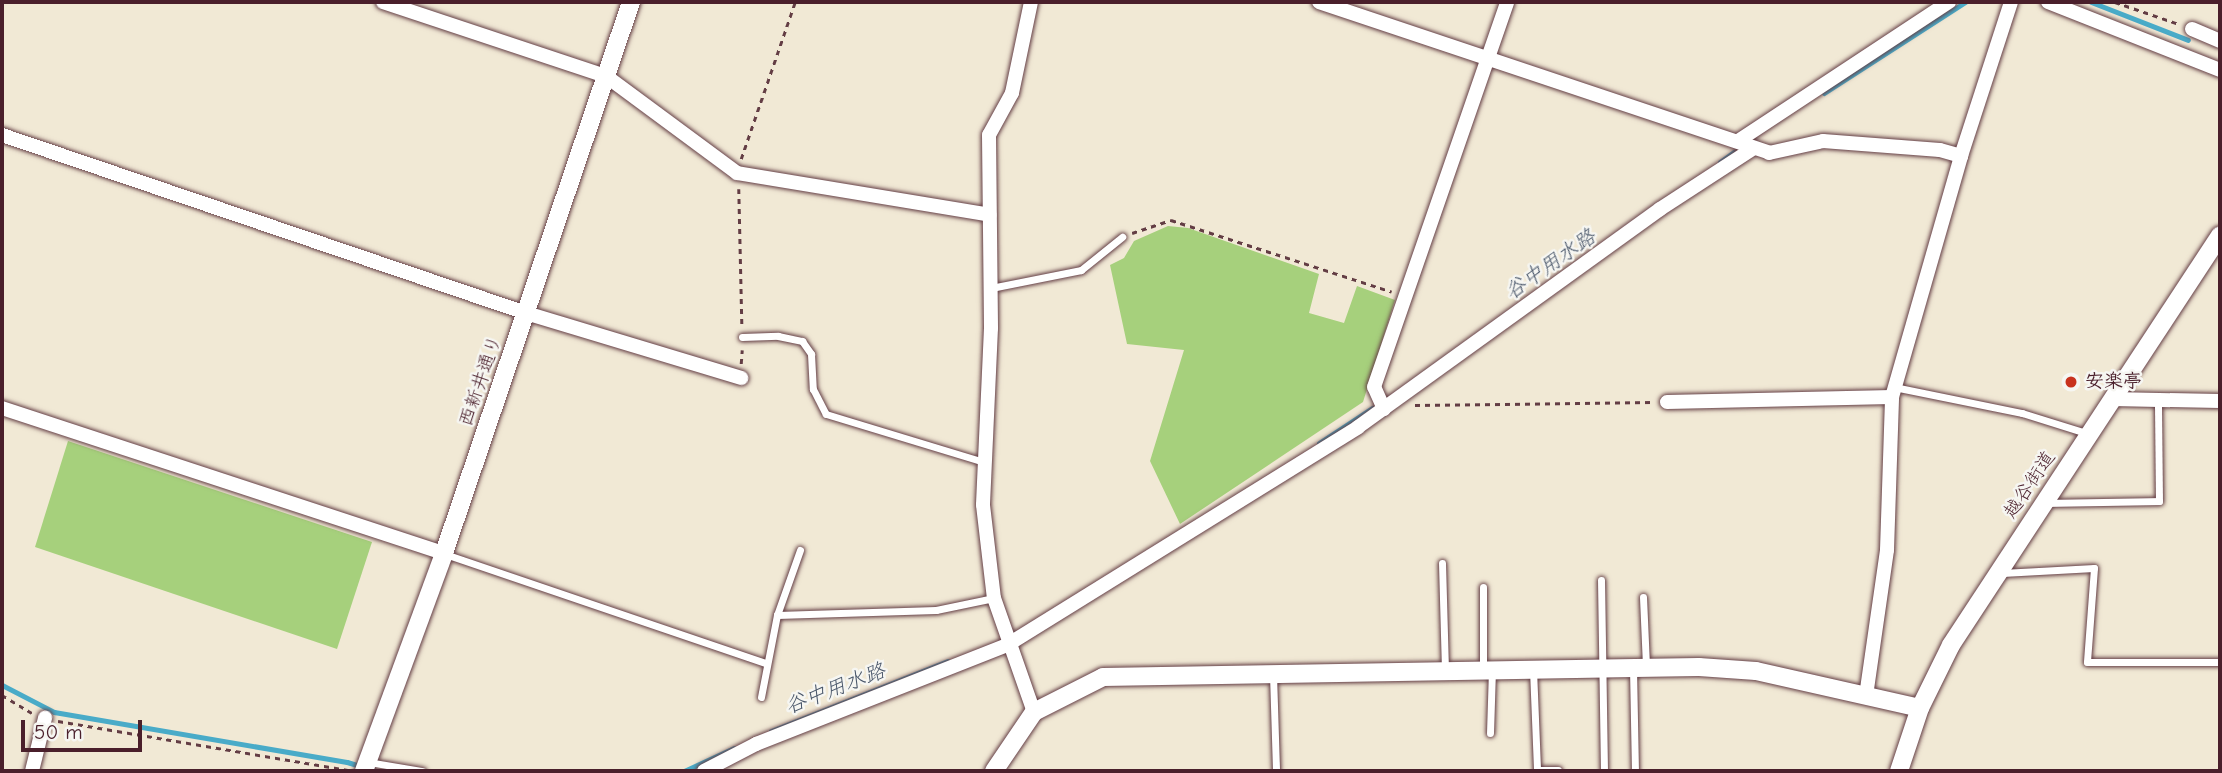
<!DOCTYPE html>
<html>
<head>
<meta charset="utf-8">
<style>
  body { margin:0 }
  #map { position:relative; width:2222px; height:773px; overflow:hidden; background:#f1e9d5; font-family:"Comic Neue","Klee One",sans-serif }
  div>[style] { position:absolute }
  .green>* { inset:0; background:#a6d07c }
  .stream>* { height:5px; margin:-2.5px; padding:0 2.5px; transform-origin:2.5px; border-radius:2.5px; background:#49abc8 }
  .path>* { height:2.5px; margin-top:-1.25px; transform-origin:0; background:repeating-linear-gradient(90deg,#633d44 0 5px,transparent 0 10px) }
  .roads { filter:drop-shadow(0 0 2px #633d44) drop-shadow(0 0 2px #633d44) }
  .service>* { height:7px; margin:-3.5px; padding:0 3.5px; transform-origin:3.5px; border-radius:3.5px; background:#fff }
  .minor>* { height:14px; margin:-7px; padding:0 7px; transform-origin:7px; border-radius:7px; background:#fff }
  .tertiary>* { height:18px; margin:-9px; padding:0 9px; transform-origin:9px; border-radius:9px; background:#fff }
  .dots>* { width:19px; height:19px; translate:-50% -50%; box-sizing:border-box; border:4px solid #f6f6f2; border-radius:50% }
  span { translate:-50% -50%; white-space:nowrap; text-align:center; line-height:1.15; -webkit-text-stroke:5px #f6f6f2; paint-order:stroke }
  .street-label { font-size:19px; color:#4a1f2b }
  .poi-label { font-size:19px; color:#4a1f2b; font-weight:700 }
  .left { translate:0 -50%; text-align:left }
  .water-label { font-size:21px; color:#4a576a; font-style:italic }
  .frame { position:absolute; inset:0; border:4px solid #4a1f2b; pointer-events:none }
  .scale { position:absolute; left:21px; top:720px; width:121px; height:32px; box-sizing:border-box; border:4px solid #4a1f2b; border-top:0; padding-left:9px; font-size:21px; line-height:24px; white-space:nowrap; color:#4a1f2b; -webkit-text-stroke:5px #f6f6f2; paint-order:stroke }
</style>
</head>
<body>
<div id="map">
  <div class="green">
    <div style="clip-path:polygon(1168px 226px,1188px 228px,1319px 274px,1309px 313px,1344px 323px,1357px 286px,1395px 300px,1363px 402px,1180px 524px,1150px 461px,1184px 350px,1127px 344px,1110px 265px,1124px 258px,1134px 241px)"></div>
    <div style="clip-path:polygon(68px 441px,372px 542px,337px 649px,35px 547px)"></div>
  </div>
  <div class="stream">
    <div style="left:2091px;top:2px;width:104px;rotate:21.4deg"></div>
    <div style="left:1824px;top:93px;width:168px;rotate:-32.8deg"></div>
    <div style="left:1720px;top:162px;width:17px;rotate:-36deg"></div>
    <div style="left:1319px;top:443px;width:64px;rotate:-33.4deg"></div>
    <div style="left:2px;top:685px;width:59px;rotate:27.4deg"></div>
    <div style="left:54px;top:712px;width:297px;rotate:9.7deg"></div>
    <div style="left:347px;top:762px;width:30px;rotate:17deg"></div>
    <div style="left:771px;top:731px;width:190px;rotate:-21.6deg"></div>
    <div style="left:684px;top:771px;width:55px;rotate:-24.7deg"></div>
  </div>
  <div class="path">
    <div style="left:2115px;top:2px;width:68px;rotate:19deg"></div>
    <div style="left:741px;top:159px;width:166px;rotate:-71deg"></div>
    <div style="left:739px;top:189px;width:137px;rotate:88.7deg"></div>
    <div style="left:1132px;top:233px;width:41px;rotate:-18.4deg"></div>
    <div style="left:1171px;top:220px;width:232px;rotate:18deg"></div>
    <div style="left:741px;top:364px;width:14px;rotate:-86deg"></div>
    <div style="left:1415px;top:405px;width:238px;rotate:-0.7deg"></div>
    <div style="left:2px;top:695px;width:35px;rotate:31deg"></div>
    <div style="left:58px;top:721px;width:294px;rotate:9.6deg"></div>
  </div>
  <div class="roads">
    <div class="service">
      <div style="left:991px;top:288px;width:92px;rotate:-11.3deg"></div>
      <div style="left:1081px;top:270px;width:53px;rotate:-38.8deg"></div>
      <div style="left:742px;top:337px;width:36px;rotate:-2deg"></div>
      <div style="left:778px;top:336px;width:25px;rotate:12deg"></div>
      <div style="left:802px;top:341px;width:16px;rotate:55deg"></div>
      <div style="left:811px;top:354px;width:35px;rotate:87deg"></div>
      <div style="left:813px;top:389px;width:28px;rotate:63deg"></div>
      <div style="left:826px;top:414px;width:165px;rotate:16.9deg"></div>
      <div style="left:1894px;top:387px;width:131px;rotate:11.5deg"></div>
      <div style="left:2022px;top:413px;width:70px;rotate:17.4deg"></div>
      <div style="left:2047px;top:503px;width:112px;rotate:-1deg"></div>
      <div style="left:2159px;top:501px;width:101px;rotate:-90.6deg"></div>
      <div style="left:445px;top:554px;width:338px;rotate:18.8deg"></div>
      <div style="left:1442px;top:563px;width:107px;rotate:88.4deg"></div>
      <div style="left:2002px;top:573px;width:92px;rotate:-3.1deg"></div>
      <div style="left:2094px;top:568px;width:94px;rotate:94.3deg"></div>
      <div style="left:2087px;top:662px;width:133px"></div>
      <div style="left:1601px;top:580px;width:191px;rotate:89.1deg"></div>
      <div style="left:1643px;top:597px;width:69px;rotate:87.5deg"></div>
      <div style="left:777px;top:615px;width:69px;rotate:-70.5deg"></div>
      <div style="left:1633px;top:668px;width:103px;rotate:88.9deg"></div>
      <div style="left:1483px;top:669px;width:82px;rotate:-90deg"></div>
      <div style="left:1533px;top:669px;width:101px;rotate:87.7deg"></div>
      <div style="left:1537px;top:770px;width:21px"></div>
      <div style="left:1273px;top:674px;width:97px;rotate:88.2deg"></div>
      <div style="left:761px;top:697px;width:84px;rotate:-79deg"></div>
      <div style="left:777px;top:615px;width:159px;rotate:-1.8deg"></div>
      <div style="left:936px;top:610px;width:59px;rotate:-11.7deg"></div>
      <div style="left:1490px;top:733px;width:63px;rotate:-88.2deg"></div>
      <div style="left:368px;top:762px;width:55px;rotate:9.5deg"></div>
    </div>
    <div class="minor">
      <div style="left:383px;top:2px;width:235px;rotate:18.4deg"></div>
      <div style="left:606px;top:76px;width:163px;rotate:36.5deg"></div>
      <div style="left:737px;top:173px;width:256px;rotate:9.4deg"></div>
      <div style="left:1031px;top:2px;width:93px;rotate:101.8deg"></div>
      <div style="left:1012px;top:93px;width:48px;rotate:118.7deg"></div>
      <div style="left:989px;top:135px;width:193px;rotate:89.4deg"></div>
      <div style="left:991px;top:328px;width:177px;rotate:92.6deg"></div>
      <div style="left:983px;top:505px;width:94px;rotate:83.3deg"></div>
      <div style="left:994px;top:598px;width:121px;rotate:70.7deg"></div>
      <div style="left:1319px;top:2px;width:475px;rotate:18.5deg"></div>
      <div style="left:1769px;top:153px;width:55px;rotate:-12.5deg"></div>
      <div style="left:1823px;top:141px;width:117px;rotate:4.4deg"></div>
      <div style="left:1940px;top:150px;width:22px;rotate:16deg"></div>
      <div style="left:2048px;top:2px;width:185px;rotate:21.6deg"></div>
      <div style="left:2192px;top:29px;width:30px;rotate:23deg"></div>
      <div style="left:2px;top:135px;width:553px;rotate:18.76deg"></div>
      <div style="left:526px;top:313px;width:225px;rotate:16.8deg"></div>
      <div style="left:1738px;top:141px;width:253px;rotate:-33.4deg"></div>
      <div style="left:2112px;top:399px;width:108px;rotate:1.1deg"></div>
      <div style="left:1667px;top:402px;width:225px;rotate:-1.3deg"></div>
      <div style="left:2px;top:408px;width:465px;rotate:18.2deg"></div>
      <div style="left:1384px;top:409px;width:24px;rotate:-114deg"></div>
      <div style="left:1374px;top:387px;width:407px;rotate:-70.9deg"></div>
      <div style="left:1866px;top:696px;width:148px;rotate:-81.8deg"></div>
      <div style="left:1887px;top:550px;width:153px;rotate:-88.1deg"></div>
      <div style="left:1892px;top:397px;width:251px;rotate:-74deg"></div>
      <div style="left:1961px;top:156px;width:162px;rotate:-72deg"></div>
      <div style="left:32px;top:771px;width:55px;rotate:-76.2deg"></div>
      <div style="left:704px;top:771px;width:59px;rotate:-27.4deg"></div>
      <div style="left:756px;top:744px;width:270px;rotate:-21.5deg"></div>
      <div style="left:1007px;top:645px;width:413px;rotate:-31.8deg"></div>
      <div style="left:1358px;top:427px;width:372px;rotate:-35.8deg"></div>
      <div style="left:1660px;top:209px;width:112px;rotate:-33deg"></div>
    </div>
    <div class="tertiary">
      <div style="left:364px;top:771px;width:232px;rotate:-69.8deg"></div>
      <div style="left:444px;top:553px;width:582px;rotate:-71.25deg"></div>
      <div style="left:994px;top:771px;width:71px;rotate:-55.9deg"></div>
      <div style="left:1034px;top:712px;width:77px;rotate:-26.9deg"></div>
      <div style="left:1103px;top:677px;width:596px;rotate:-0.96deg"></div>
      <div style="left:1699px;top:667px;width:57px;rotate:4deg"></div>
      <div style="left:1756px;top:671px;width:168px;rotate:12.7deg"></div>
      <div style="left:1899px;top:771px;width:66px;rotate:-71.6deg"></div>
      <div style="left:1920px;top:708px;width:70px;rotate:-63.8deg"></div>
      <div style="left:1951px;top:645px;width:490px;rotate:-56.7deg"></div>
    </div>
  </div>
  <div class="dots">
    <div style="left:2071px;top:382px;background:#c8321e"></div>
  </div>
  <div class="street-label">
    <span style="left:481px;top:381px;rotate:-71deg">西新井通り</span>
    <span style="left:2030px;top:485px;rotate:-56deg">越谷街道</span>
  </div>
  <div class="poi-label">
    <span class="left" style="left:2085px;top:382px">安楽亭</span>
  </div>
  <div class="water-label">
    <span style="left:1550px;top:264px;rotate:-35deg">谷中用水路</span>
    <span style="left:835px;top:688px;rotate:-21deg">谷中用水路</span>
  </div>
  <div class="frame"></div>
  <div class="scale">50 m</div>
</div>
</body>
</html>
